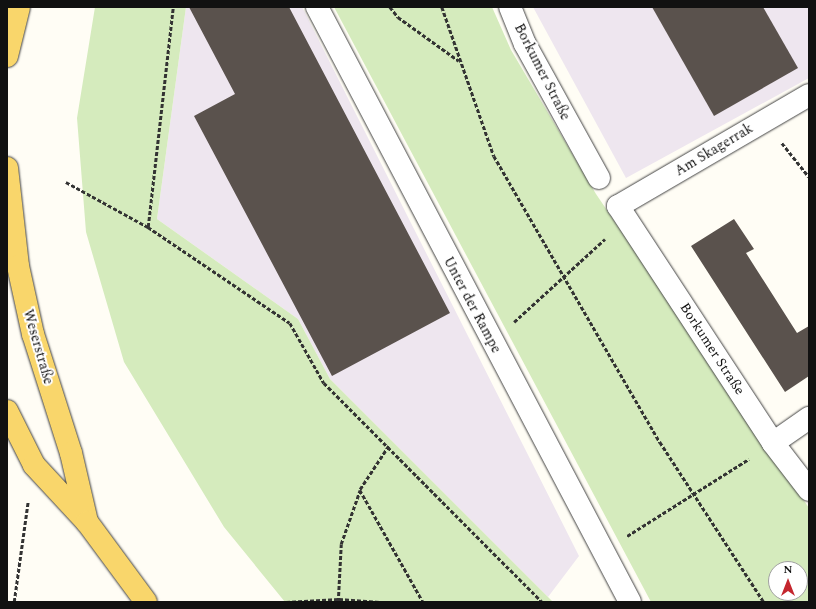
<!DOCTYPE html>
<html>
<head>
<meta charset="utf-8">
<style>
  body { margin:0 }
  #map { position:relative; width:816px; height:609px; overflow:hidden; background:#fffdf5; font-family:Spectral,serif }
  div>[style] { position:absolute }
  .industrial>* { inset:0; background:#eee6ef }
  .green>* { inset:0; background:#d5ebbd }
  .building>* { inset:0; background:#5a524d }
  .path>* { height:2.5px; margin-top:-1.25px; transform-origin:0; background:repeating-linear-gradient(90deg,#333 0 4px,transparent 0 6px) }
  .roads { filter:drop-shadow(0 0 1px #444) drop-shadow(0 0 1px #444) }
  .minor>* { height:22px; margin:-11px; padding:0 11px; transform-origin:11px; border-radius:11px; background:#fff }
  .primary>* { height:22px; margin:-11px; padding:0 11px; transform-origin:11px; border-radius:11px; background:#f9d66b }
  span { translate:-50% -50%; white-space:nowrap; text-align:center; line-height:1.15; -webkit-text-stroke:4px #fff; paint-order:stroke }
  .street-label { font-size:14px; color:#111 }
  .frame { position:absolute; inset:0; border:8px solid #111; pointer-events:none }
  .north { position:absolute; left:768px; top:561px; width:40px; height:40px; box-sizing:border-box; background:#fff; border:1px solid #a0a0a0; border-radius:50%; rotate:0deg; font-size:11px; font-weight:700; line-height:16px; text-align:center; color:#111 }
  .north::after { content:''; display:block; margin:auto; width:14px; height:18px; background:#c4262e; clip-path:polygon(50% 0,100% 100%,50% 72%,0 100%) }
</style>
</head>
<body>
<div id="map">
  <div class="industrial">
    <div style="clip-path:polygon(186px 7px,302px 7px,579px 556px,548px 597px,330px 379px,298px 319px,157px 219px)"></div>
    <div style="clip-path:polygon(533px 7px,809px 7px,809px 78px,626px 178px)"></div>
  </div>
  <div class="green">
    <div style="clip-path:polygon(95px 7px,186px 7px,157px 219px,298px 319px,330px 379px,553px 602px,285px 602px,224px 527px,124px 362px,86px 232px,77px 118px)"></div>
    <div style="clip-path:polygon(evenodd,334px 7px,492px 7px,511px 50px,596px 194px,809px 508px,809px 602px,651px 602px,334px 7px,776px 569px,800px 569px,800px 593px,776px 593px,776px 569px)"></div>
  </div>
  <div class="building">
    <div style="clip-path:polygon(189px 7px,289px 7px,450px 313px,332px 376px,194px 116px,235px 94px)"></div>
    <div style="clip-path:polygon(652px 7px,763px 7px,798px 68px,714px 116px)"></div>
    <div style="clip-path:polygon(734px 219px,754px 249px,746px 253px,797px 333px,809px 326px,809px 376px,785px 392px,691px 246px)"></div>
  </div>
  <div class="path">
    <div style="left:390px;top:7px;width:13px;rotate:51deg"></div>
    <div style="left:398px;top:17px;width:75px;rotate:35.8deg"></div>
    <div style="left:442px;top:7px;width:158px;rotate:70.8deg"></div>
    <div style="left:494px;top:156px;width:331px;rotate:59.9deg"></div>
    <div style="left:660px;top:442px;width:191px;rotate:57deg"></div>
    <div style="left:782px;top:143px;width:43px;rotate:51.5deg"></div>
    <div style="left:66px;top:182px;width:94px;rotate:28.8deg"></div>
    <div style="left:148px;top:227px;width:171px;rotate:34.1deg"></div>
    <div style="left:290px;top:323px;width:69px;rotate:60.5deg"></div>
    <div style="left:324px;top:383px;width:309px;rotate:45.1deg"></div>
    <div style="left:148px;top:227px;width:221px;rotate:-83.5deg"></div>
    <div style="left:514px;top:322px;width:123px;rotate:-42.4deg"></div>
    <div style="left:389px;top:446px;width:53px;rotate:123.4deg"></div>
    <div style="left:360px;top:490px;width:129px;rotate:60.6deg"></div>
    <div style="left:627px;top:536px;width:144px;rotate:-32.3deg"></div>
    <div style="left:14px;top:602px;width:102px;rotate:-82.1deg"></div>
    <div style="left:286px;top:602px;width:53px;rotate:-3.2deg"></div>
    <div style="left:339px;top:599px;width:41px;rotate:4.2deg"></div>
    <div style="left:338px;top:602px;width:58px;rotate:-87deg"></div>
    <div style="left:341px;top:544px;width:57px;rotate:-70.6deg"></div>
  </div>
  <div class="roads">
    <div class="minor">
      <div style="left:317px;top:7px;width:672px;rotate:62.25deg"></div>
      <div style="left:510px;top:7px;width:40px;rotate:68deg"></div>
      <div style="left:525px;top:44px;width:153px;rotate:61.1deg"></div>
      <div style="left:809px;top:95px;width:221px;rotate:149.8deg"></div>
      <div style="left:618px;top:206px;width:283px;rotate:56.8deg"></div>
      <div style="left:773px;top:443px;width:59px;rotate:52.5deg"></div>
      <div style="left:773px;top:443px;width:44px;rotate:-34.8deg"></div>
    </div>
    <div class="primary">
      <div style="left:7px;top:56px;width:50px;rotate:-76.2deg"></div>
      <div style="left:7px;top:168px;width:99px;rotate:83.6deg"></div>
      <div style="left:18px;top:266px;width:70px;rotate:77.6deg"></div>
      <div style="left:33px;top:334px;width:125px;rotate:72.3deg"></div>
      <div style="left:71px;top:453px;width:71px;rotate:76.9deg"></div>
      <div style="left:7px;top:411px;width:60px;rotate:63.4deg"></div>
      <div style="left:34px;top:465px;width:78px;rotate:47.1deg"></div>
      <div style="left:87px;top:522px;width:99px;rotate:53.6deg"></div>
    </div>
  </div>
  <div class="street-label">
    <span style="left:542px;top:72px;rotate:63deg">Borkumer Straße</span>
    <span style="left:714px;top:150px;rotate:-31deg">Am Skagerrak</span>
    <span style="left:472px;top:305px;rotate:62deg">Unter der Rampe</span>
    <span style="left:38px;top:347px;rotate:74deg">Weserstraße</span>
    <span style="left:712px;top:349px;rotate:57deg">Borkumer Straße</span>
  </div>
  <div class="frame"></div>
  <div class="north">N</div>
</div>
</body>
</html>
